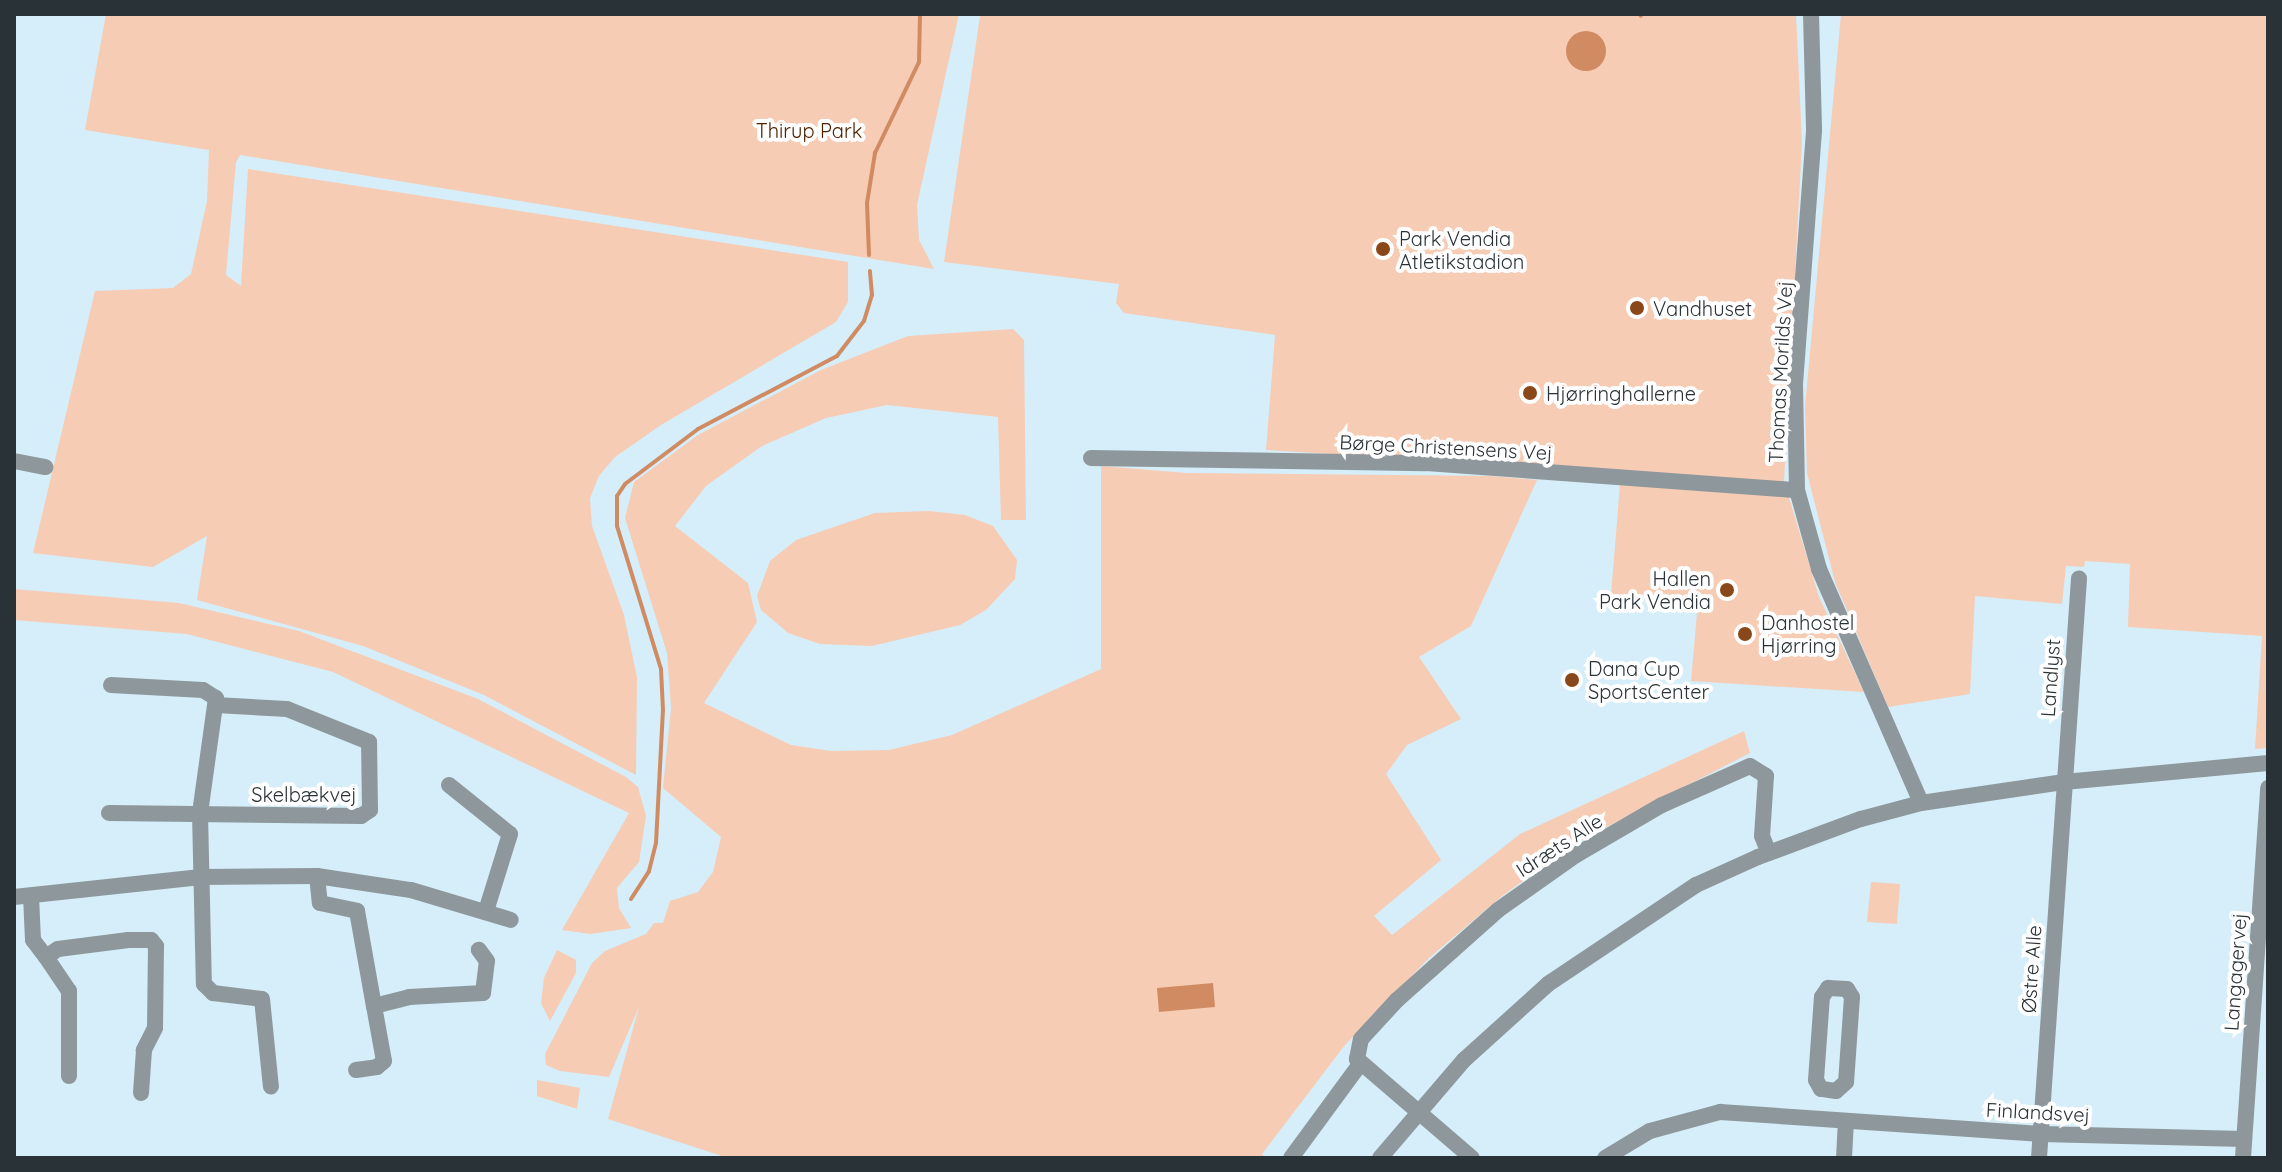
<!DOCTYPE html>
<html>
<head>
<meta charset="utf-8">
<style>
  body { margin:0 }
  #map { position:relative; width:2282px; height:1172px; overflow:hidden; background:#d5eef9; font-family:Quicksand,sans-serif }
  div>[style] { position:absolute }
  .green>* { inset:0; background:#f7ccb5 }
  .water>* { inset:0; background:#d18b63 }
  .round { border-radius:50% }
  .stream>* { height:4px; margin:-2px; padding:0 2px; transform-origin:2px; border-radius:2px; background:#d18b63 }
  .minor>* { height:16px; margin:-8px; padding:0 8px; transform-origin:8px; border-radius:8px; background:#8e989c }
  .dots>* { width:22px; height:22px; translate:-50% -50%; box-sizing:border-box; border:4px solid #fff; border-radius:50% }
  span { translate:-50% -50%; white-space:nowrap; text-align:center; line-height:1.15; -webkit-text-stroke:8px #fff; paint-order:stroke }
  .park-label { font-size:20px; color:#4c2000 }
  .poi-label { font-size:20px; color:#293236 }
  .left { translate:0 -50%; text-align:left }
  .right { translate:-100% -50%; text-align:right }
  .street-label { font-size:20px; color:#293236 }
  .frame { position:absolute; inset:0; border:16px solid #293236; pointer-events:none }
</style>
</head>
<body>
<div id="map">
  <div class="green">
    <div style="clip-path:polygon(106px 14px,959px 14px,917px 205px,919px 240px,934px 269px,240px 155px,236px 162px,226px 275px,241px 286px,248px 169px,848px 262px,848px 302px,836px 322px,661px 425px,615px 457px,599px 476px,590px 498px,592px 526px,624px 615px,637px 677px,636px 775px,484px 695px,363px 646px,197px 600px,207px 536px,153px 567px,33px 553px,95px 291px,173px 288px,191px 274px,207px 201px,209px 150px,85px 130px)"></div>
    <div style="clip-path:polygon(973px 14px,1796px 14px,1802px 142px,1784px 481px,1819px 597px,1864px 692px,1691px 681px,1698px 602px,1611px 595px,1621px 472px,1266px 450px,1275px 335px,1124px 313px,1116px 303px,1119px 284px,944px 262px,980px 16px)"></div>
    <div style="clip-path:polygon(1841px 14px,2268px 14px,2268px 748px,2255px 749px,2262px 636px,2128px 627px,2130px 564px,2085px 561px,2084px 567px,2066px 566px,2062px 604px,1975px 596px,1970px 694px,1888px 707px,1835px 582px,1807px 473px,1805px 407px)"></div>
    <div style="clip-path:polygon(1013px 329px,1024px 340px,1026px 520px,1001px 520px,998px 417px,887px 405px,826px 418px,762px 446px,706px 486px,675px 526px,748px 583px,757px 622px,704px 703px,791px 745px,831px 751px,889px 750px,952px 735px,1101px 669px,1101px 466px,1187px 473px,1491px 476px,1537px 480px,1471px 626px,1419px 657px,1461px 719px,1407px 745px,1386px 774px,1441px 860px,1374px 916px,1392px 935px,1520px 834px,1744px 731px,1750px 753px,1574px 844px,1502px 896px,1429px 958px,1345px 1045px,1262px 1154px,1266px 1158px,728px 1158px,608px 1119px,639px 1007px,609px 1077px,560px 1071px,546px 1065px,545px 1054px,592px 963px,605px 951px,646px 934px,654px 923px,663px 923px,670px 901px,698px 892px,713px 872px,721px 837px,663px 788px,671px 708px,667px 653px,625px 518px,634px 482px,698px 435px,821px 370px,908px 336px)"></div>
    <div style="clip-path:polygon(929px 511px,965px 515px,993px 526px,1017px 560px,1015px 579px,986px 610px,960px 625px,872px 646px,820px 644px,788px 633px,761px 610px,757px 596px,770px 561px,796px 540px,875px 513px)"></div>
    <div style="clip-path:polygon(14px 589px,179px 603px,299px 631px,478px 699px,626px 777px,638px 787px,646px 816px,639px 862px,617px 888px,619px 908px,631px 928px,590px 934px,562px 930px,629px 813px,333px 672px,187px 634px,14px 620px)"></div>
    <div style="clip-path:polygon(1871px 882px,1900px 884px,1897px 924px,1867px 922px)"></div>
    <div style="clip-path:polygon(557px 950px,576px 960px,576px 973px,550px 1021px,541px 1003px,544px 978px)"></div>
    <div style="clip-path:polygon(537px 1080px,580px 1088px,577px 1109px,537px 1096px)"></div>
  </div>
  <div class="water">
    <div class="round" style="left:1566px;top:31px;width:40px;height:40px"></div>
    <div style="clip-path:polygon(1213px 983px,1215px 1007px,1159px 1012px,1157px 988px)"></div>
  </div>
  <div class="stream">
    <div style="left:1640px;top:14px;width:2px;rotate:63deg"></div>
    <div style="left:869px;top:255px;width:52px;rotate:-92.2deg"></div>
    <div style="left:867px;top:203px;width:51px;rotate:-80.9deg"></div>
    <div style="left:875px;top:153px;width:101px;rotate:-64.2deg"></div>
    <div style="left:919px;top:62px;width:48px;rotate:-88.8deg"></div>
    <div style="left:631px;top:899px;width:33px;rotate:-57deg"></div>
    <div style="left:649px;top:871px;width:29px;rotate:-76deg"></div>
    <div style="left:656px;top:843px;width:133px;rotate:-87deg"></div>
    <div style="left:663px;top:710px;width:41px;rotate:-92.8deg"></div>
    <div style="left:661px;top:669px;width:150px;rotate:-107.1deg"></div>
    <div style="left:617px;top:526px;width:30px;rotate:-90deg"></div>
    <div style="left:617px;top:496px;width:14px;rotate:-56deg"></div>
    <div style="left:625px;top:484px;width:91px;rotate:-37deg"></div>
    <div style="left:698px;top:429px;width:157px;rotate:-27.7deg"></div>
    <div style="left:837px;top:356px;width:44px;rotate:-52.4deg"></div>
    <div style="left:864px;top:321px;width:27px;rotate:-73deg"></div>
    <div style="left:872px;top:295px;width:24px;rotate:-95deg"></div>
  </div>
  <div class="minor">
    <div style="left:1811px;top:14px;width:117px;rotate:88.5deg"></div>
    <div style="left:1814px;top:131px;width:254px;rotate:94.3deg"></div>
    <div style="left:1795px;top:384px;width:106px;rotate:88.9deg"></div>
    <div style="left:1797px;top:490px;width:82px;rotate:74.4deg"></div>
    <div style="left:1819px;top:569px;width:255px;rotate:66.4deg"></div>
    <div style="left:1091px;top:458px;width:335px;rotate:0.9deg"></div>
    <div style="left:1426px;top:463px;width:372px;rotate:4.2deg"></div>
    <div style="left:14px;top:461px;width:32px;rotate:11deg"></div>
    <div style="left:111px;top:685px;width:92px;rotate:3.1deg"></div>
    <div style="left:203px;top:690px;width:15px;rotate:32deg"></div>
    <div style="left:216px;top:698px;width:116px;rotate:97.9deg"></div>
    <div style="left:200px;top:813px;width:171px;rotate:88.7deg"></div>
    <div style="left:204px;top:984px;width:13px;rotate:45deg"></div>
    <div style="left:213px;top:993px;width:49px;rotate:7deg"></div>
    <div style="left:262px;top:999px;width:88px;rotate:84.2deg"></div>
    <div style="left:449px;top:785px;width:78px;rotate:38.8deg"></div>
    <div style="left:510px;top:834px;width:81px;rotate:107.3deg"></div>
    <div style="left:109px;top:813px;width:252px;rotate:0.7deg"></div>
    <div style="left:361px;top:816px;width:11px;rotate:-34deg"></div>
    <div style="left:370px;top:810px;width:68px;rotate:-90.8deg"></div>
    <div style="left:369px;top:742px;width:88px;rotate:-158.1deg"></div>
    <div style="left:287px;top:709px;width:71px;rotate:-176.8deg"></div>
    <div style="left:317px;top:876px;width:27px;rotate:84deg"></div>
    <div style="left:320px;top:903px;width:38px;rotate:12deg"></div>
    <div style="left:357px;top:911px;width:97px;rotate:79.9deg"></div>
    <div style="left:374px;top:1006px;width:36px;rotate:-14deg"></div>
    <div style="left:409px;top:997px;width:74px;rotate:-3.1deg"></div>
    <div style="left:483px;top:993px;width:32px;rotate:-83deg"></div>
    <div style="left:487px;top:961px;width:14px;rotate:-126deg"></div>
    <div style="left:31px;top:896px;width:44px;rotate:87.4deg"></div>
    <div style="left:33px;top:940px;width:21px;rotate:53deg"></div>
    <div style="left:46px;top:957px;width:14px;rotate:-34deg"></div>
    <div style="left:58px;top:949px;width:71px;rotate:-7.3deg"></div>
    <div style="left:128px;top:940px;width:23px"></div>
    <div style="left:151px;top:940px;width:8px;rotate:50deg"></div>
    <div style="left:156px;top:946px;width:82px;rotate:90.7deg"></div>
    <div style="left:155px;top:1028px;width:25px;rotate:117deg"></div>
    <div style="left:144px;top:1050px;width:43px;rotate:94deg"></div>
    <div style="left:14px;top:897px;width:188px;rotate:-6.1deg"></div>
    <div style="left:201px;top:877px;width:116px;rotate:-0.5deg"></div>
    <div style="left:317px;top:876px;width:95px;rotate:8.5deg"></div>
    <div style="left:411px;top:890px;width:104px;rotate:16.7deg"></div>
    <div style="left:46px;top:957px;width:41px;rotate:55.9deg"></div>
    <div style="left:69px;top:991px;width:85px;rotate:90deg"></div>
    <div style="left:1828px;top:988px;width:19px;rotate:3deg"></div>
    <div style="left:1847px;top:989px;width:9px;rotate:58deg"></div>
    <div style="left:1852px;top:997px;width:85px;rotate:94deg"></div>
    <div style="left:1846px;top:1082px;width:13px;rotate:138deg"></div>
    <div style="left:1836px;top:1091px;width:15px;rotate:-172deg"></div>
    <div style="left:1821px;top:1089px;width:10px;rotate:-119deg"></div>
    <div style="left:1816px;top:1080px;width:83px;rotate:-85.9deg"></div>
    <div style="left:1822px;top:997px;width:11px;rotate:-56deg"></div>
    <div style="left:356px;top:1070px;width:21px;rotate:-8deg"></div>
    <div style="left:377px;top:1067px;width:9px;rotate:-41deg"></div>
    <div style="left:384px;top:1061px;width:56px;rotate:-100.3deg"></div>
    <div style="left:1291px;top:1158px;width:117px;rotate:-53.7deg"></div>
    <div style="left:1380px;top:1158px;width:129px;rotate:-49.4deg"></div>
    <div style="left:1464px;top:1060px;width:113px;rotate:-42.1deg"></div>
    <div style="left:1548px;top:984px;width:178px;rotate:-33.8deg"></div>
    <div style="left:1696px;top:885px;width:68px;rotate:-24.3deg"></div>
    <div style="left:1758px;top:857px;width:110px;rotate:-20.3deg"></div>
    <div style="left:1861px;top:819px;width:62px;rotate:-14.9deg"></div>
    <div style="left:1921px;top:803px;width:145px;rotate:-8.4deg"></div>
    <div style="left:2064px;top:782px;width:205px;rotate:-5.3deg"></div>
    <div style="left:1472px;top:1158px;width:152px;rotate:-139.3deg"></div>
    <div style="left:1357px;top:1059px;width:20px;rotate:-79deg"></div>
    <div style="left:1361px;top:1039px;width:53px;rotate:-47.3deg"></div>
    <div style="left:1397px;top:1000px;width:135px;rotate:-41.7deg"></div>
    <div style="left:1498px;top:910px;width:95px;rotate:-35.2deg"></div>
    <div style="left:1576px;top:855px;width:99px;rotate:-30.2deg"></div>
    <div style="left:1662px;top:805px;width:96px;rotate:-23.9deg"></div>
    <div style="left:1750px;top:766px;width:19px;rotate:32deg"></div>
    <div style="left:1766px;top:776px;width:60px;rotate:93.8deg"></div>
    <div style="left:1762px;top:836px;width:18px;rotate:68deg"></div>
    <div style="left:1605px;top:1158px;width:52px;rotate:-31deg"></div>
    <div style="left:1650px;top:1131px;width:73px;rotate:-15.2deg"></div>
    <div style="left:1720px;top:1112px;width:322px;rotate:3.9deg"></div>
    <div style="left:2041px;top:1134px;width:203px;rotate:1.4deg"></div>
    <div style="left:1844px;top:1158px;width:37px;rotate:-87deg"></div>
    <div style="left:2039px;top:1158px;width:581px;rotate:-86.05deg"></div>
    <div style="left:2243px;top:1158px;width:371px;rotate:-86.1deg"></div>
  </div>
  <div class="dots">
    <div style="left:1383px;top:249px;background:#8a4719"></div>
    <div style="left:1637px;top:308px;background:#8a4719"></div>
    <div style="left:1530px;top:393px;background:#8a4719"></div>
    <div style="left:1727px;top:590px;background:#8a4719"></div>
    <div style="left:1745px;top:634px;background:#8a4719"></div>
    <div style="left:1572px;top:680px;background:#8a4719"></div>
  </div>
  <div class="park-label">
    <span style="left:809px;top:130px">Thirup Park</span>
  </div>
  <div class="poi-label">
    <span class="left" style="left:1399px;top:250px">Park Vendia<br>Atletikstadion</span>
    <span class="left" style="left:1653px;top:308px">Vandhuset</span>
    <span class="left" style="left:1546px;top:393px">Hjørringhallerne</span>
    <span class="right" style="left:1711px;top:590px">Hallen<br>Park Vendia</span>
    <span class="left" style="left:1761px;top:634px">Danhostel<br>Hjørring</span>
    <span class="left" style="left:1588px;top:680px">Dana Cup<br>SportsCenter</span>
  </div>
  <div class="street-label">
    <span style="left:1780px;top:372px;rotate:-87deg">Thomas Morilds Vej</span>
    <span style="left:1446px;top:447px;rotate:3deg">Børge Christensens Vej</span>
    <span style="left:2050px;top:678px;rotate:-86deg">Landlyst</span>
    <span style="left:304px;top:794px">Skelbækvej</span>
    <span style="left:1559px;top:845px;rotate:-33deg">Idræts Alle</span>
    <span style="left:2031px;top:969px;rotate:-86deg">Østre Alle</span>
    <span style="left:2235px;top:972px;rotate:-86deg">Langagervej</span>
    <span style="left:2038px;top:1112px;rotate:3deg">Finlandsvej</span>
  </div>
  <div class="frame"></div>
</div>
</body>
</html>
